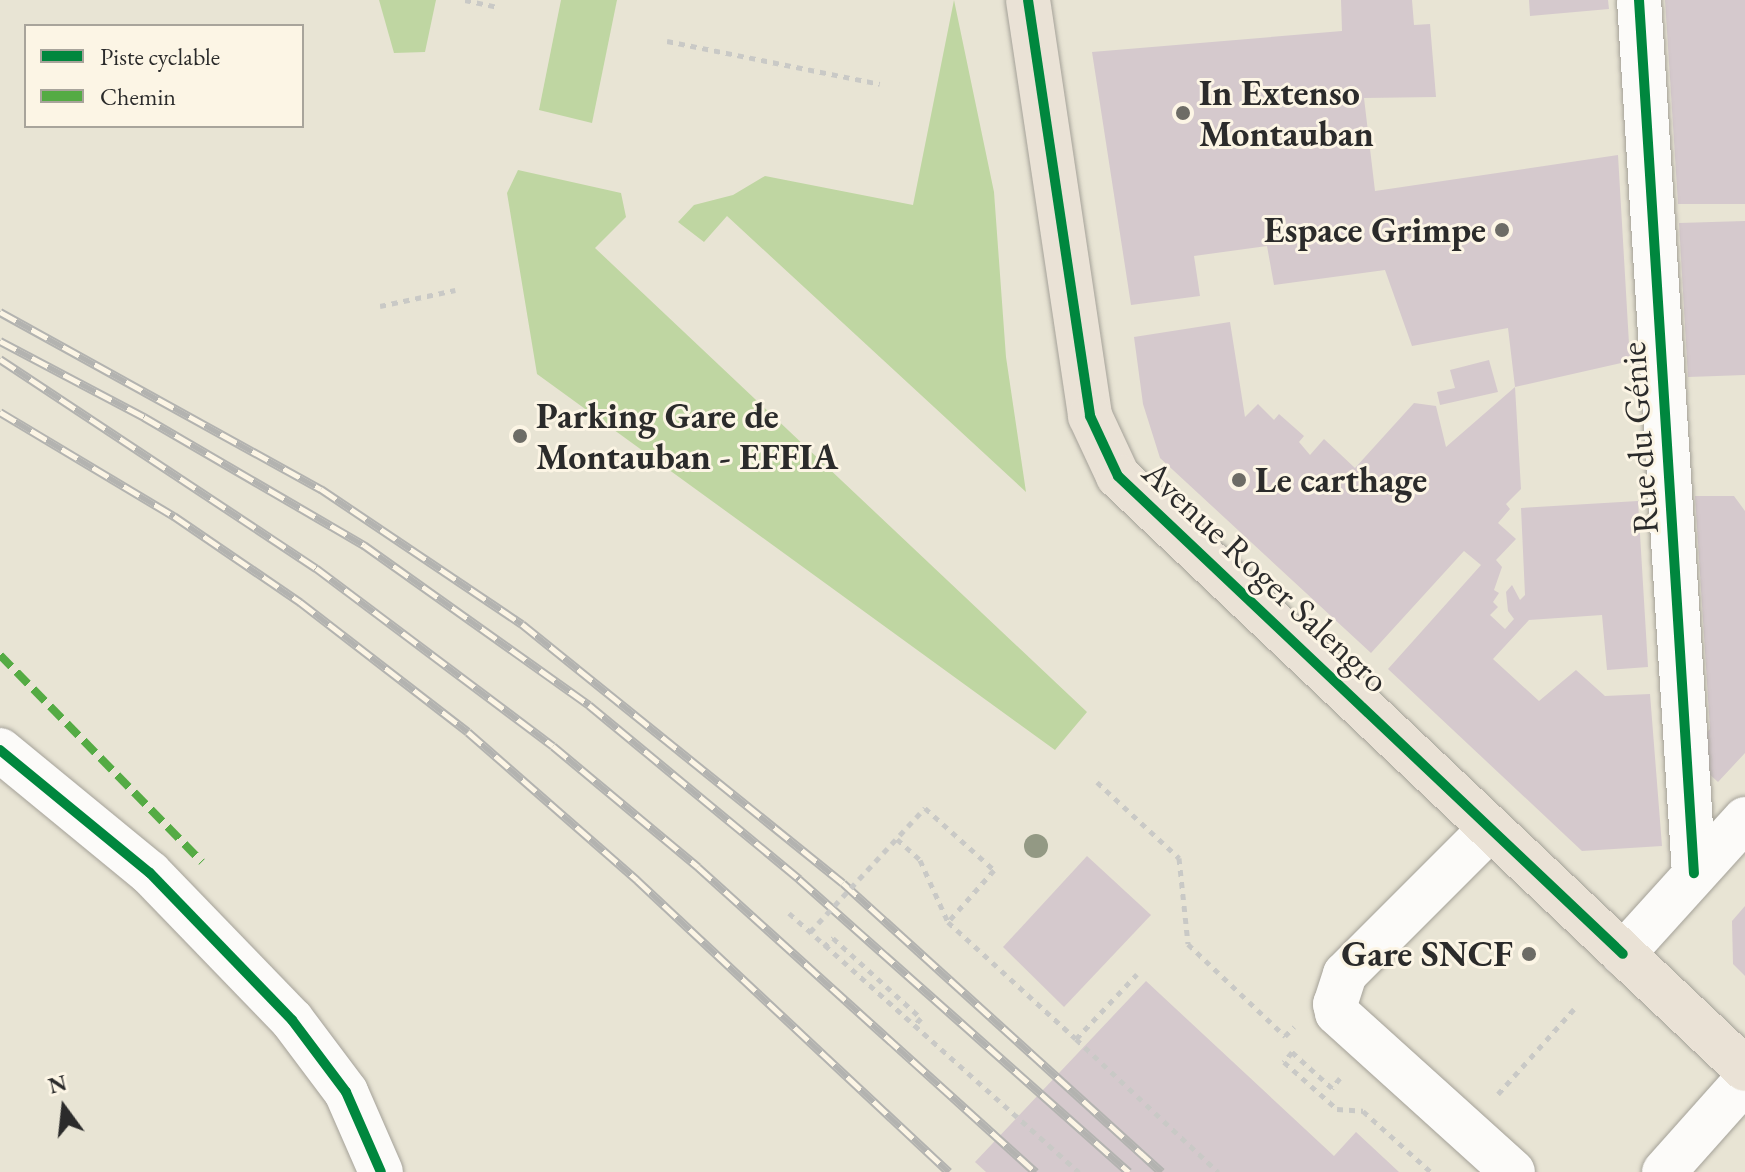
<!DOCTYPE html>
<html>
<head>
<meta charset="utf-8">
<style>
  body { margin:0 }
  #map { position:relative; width:1745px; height:1172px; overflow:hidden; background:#e8e4d4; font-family:"EB Garamond",serif }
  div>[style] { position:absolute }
  .green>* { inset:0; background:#bfd6a2 }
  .building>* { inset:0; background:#d5c9cd }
  .path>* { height:5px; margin-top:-2.5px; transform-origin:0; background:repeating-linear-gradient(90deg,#c9c9c6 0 6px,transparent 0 12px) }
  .roads { filter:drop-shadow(0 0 2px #a4a198) drop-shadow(0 0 2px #a4a198) }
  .minor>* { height:44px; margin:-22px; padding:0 22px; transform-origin:22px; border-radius:22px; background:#fcfbf9 }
  .major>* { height:44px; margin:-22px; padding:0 22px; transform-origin:22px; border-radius:22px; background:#eae2d6 }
  .rail>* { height:9px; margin-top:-4.5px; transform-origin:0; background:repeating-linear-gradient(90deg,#fcf5e5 0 18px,#b3b3b0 0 36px); box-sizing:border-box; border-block:2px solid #b3b3b0 }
  .path-bridge>* { height:5px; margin-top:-2.5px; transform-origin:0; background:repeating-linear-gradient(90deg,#c9c9c6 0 6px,transparent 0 12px) }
  .quiet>* { height:8px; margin-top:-4px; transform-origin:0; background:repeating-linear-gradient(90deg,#54ab44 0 16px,transparent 0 24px) }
  .cycleway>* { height:10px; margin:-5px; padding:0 5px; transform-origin:5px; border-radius:5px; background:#00873e }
  .trees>* { width:24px; height:24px; margin:-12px; border-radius:50%; background:#939984 }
  .dots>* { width:22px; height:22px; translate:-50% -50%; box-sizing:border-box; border:4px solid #fcf5e5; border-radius:50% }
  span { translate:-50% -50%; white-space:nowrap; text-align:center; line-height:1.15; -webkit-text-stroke:6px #fcf5e5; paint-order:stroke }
  .poi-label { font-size:36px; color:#2b2b2b; font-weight:700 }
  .left { translate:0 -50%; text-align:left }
  .right { translate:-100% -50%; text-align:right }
  .street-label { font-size:36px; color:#2b2b2b }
  .legend { position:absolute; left:24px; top:24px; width:280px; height:104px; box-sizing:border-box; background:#fcf5e5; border:2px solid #a8a49b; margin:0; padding:10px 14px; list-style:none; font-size:24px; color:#2b2b2b }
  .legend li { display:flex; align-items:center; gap:16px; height:40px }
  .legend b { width:40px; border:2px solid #a8a49b }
  .north { position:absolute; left:24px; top:1068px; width:80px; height:80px; -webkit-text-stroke:6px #fcf5e5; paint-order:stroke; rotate:345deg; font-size:22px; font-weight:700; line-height:32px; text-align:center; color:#2b2b2b }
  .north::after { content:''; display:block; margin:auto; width:28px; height:36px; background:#2b2b2b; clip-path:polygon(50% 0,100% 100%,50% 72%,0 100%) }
</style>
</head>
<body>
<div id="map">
  <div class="green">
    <div style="clip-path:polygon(379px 0,436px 0,425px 52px,394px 53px)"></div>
    <div style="clip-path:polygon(561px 0,617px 0,592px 123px,539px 110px)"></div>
    <div style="clip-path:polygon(954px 0,994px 192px,1006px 357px,1026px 492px,727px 216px,704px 242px,678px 222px,694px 205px,733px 195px,765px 176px,913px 205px)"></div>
    <div style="clip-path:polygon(518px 170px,621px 193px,626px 217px,595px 248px,1087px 712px,1055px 750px,537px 374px,507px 193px)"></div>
  </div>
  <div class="building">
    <div style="clip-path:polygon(1341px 0,1412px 0,1414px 25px,1430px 24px,1436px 97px,1364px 98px,1375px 191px,1618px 155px,1630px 361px,1515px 387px,1508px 328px,1412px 346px,1385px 270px,1274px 285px,1267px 246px,1194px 256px,1200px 296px,1131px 305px,1092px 52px,1342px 31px)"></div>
    <div style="clip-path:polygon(1529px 0,1608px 0,1609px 9px,1530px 16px)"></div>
    <div style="clip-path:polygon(1665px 0,1745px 0,1745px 204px,1678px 204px)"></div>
    <div style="clip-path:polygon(1745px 221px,1745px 375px,1688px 377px,1679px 223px)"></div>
    <div style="clip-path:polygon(1230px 322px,1245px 417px,1258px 404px,1274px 420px,1279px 414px,1304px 436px,1299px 442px,1310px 455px,1324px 439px,1355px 468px,1414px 403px,1436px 406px,1446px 447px,1515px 387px,1521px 489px,1506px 504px,1510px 509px,1498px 523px,1516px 539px,1496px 560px,1502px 567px,1494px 590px,1499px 593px,1493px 602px,1498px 607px,1490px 615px,1505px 629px,1514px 619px,1508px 611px,1506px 592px,1512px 585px,1520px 600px,1525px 595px,1521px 508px,1638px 501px,1648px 667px,1607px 670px,1602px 615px,1529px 620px,1493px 659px,1539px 701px,1576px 670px,1605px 696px,1650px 694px,1662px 846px,1582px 851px,1388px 669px,1481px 565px,1464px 551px,1371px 653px,1160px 458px,1143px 404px,1134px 337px)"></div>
    <div style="clip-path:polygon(1489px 360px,1498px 392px,1440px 405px,1437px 392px,1455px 388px,1450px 370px)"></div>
    <div style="clip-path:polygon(1695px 496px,1734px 496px,1745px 511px,1745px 753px,1718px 782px,1707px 772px,1705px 734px,1710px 729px)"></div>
    <div style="clip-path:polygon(1087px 856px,1151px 915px,1064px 1007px,1003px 947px)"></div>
    <div style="clip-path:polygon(1745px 906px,1745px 976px,1733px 964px,1732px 921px)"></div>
    <div style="clip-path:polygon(1146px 981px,1334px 1156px,1356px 1132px,1399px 1172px,986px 1172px,975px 1162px)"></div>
  </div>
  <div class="path">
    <div style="left:465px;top:0;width:33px;rotate:12deg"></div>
    <div style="left:667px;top:41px;width:217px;rotate:11.4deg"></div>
    <div style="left:380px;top:306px;width:77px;rotate:-12deg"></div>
    <div style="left:1097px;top:782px;width:112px;rotate:42.8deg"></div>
    <div style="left:1179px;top:858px;width:86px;rotate:84deg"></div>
    <div style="left:1188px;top:944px;width:134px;rotate:43.5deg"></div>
    <div style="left:1285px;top:1036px;width:13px;rotate:-45deg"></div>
    <div style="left:925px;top:808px;width:93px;rotate:41.9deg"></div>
    <div style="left:994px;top:870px;width:69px;rotate:131.5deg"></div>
    <div style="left:948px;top:922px;width:173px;rotate:42.4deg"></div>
    <div style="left:1076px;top:1039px;width:89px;rotate:-46.8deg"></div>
    <div style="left:897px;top:839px;width:31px;rotate:42deg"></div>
    <div style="left:920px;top:860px;width:68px;rotate:65.7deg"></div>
    <div style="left:789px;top:913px;width:389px;rotate:41.8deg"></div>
    <div style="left:824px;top:947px;width:13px;rotate:-45deg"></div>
    <div style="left:833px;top:938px;width:119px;rotate:42.3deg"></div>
    <div style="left:921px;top:1018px;width:12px;rotate:132deg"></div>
    <div style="left:1076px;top:1039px;width:195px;rotate:43.1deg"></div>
    <div style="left:1340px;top:1078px;width:13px;rotate:129deg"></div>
    <div style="left:1332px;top:1088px;width:54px;rotate:-138deg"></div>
    <div style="left:1292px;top:1052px;width:13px;rotate:129deg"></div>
    <div style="left:1284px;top:1062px;width:71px;rotate:41.6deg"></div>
    <div style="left:1337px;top:1109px;width:26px;rotate:4deg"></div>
    <div style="left:1363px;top:1111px;width:91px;rotate:41.9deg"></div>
    <div style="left:1498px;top:1094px;width:114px;rotate:-48.2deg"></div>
  </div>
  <div class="roads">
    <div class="minor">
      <div style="left:1639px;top:0;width:875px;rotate:86.4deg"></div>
      <div style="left:0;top:750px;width:194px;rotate:39.4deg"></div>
      <div style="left:150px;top:873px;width:204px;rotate:46deg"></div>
      <div style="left:292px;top:1020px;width:90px;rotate:53.1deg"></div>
      <div style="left:346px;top:1092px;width:87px;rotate:66.4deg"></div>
      <div style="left:1490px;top:829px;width:205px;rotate:135deg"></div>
      <div style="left:1345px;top:974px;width:32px;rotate:108deg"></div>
      <div style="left:1335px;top:1004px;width:9px;rotate:77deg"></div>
      <div style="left:1337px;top:1013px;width:237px;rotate:42.1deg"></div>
      <div style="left:1623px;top:954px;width:182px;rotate:-47.9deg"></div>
      <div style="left:1664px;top:1172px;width:122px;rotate:-48.3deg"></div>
    </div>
    <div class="major">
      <div style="left:1028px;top:0;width:421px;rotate:81.5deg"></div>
      <div style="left:1090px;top:416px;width:66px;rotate:65deg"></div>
      <div style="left:1118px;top:476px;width:863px;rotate:43.4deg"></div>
    </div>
  </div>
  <div class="rail">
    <div style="left:0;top:312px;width:367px;rotate:28.9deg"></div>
    <div style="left:321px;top:489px;width:242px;rotate:33.9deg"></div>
    <div style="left:522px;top:624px;width:412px;rotate:38.9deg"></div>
    <div style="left:843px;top:883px;width:430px;rotate:42.2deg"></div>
    <div style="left:0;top:341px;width:163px;rotate:27.8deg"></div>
    <div style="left:144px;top:417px;width:255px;rotate:30.2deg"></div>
    <div style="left:364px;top:545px;width:276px;rotate:35.4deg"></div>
    <div style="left:589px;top:705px;width:273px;rotate:39.6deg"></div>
    <div style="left:799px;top:879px;width:441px;rotate:41.6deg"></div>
    <div style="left:0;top:359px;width:379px;rotate:33.5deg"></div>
    <div style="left:316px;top:568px;width:296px;rotate:36.9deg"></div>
    <div style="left:553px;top:746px;width:189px;rotate:39.8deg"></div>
    <div style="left:698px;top:867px;width:455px;rotate:42.1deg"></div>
    <div style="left:0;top:412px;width:203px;rotate:30.9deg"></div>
    <div style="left:174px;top:516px;width:153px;rotate:34.3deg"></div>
    <div style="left:300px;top:602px;width:212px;rotate:37.7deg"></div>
    <div style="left:468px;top:732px;width:225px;rotate:41.2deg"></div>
    <div style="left:637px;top:880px;width:427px;rotate:43.1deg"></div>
  </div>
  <div class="path-bridge">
    <div style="left:810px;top:932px;width:169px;rotate:-47.2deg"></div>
  </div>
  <div class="quiet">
    <div style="left:0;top:655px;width:289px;rotate:45.7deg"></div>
  </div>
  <div class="cycleway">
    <div style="left:1028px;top:0;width:421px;rotate:81.5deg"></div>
    <div style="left:1090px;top:416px;width:66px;rotate:65deg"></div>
    <div style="left:1118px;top:476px;width:695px;rotate:43.43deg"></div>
    <div style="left:1639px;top:0;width:875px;rotate:86.4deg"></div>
    <div style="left:0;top:750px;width:194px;rotate:39.4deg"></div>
    <div style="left:150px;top:873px;width:204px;rotate:46deg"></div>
    <div style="left:292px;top:1020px;width:90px;rotate:53.1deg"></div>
    <div style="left:346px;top:1092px;width:87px;rotate:66.4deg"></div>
  </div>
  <div class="trees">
    <div style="left:1036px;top:846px"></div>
  </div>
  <div class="dots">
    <div style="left:1183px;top:113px;background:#6d6c66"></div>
    <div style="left:1502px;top:230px;background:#6d6c66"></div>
    <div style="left:520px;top:436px;background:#6d6c66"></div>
    <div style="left:1239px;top:480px;background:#6d6c66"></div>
    <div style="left:1529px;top:954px;background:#6d6c66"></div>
  </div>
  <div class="poi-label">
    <span class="left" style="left:1199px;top:113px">In Extenso<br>Montauban</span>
    <span class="right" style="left:1486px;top:230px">Espace Grimpe</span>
    <span class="left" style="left:536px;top:436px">Parking Gare de<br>Montauban - EFFIA</span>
    <span class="left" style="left:1255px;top:480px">Le carthage</span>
    <span class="right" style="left:1513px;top:954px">Gare SNCF</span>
  </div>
  <div class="street-label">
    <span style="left:1639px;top:438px;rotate:-94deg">Rue du Génie</span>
    <span style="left:1266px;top:576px;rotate:43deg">Avenue Roger Salengro</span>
  </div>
  <ul class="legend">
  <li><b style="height:10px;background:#00873e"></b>Piste cyclable</li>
  <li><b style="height:10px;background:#54ab44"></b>Chemin</li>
  </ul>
  <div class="north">N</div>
</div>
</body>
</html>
